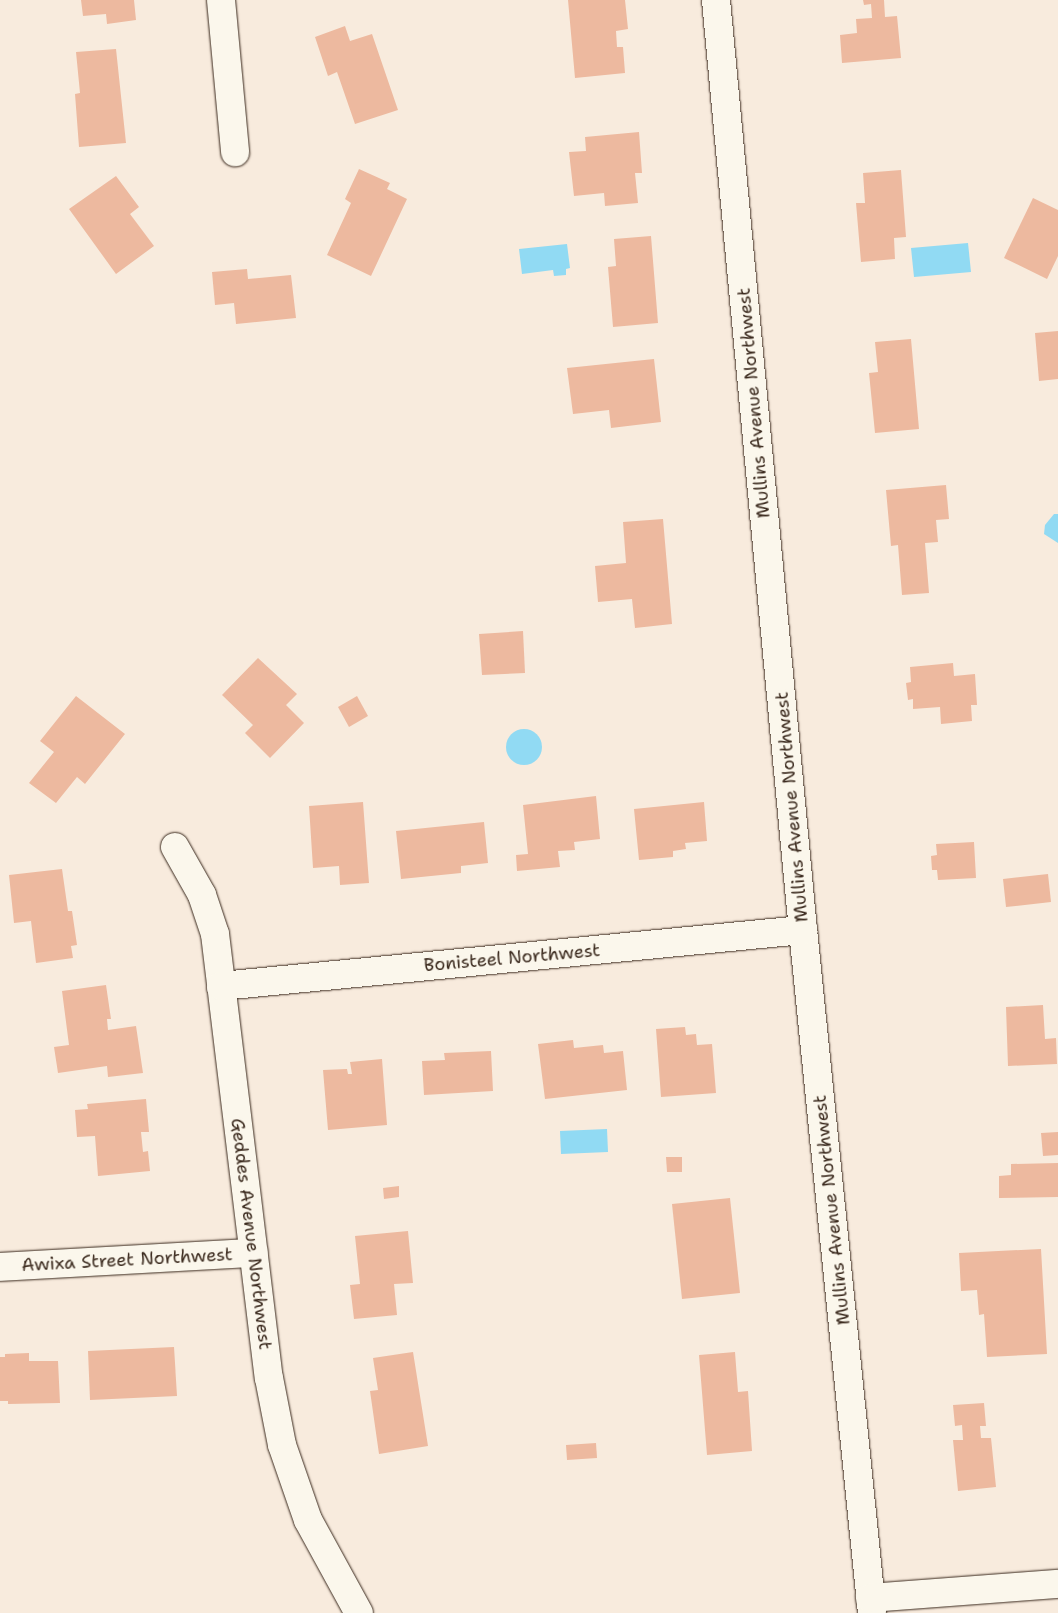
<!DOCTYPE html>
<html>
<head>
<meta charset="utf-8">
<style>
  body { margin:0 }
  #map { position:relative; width:1058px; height:1613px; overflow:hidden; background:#f8ebdd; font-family:"Shantell Sans",sans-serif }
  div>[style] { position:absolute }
  .water>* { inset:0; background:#91daf3 }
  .round { border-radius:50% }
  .building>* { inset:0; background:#edb99f }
  .roads { filter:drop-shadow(0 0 1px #3b2a1e) drop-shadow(0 0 1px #3b2a1e) }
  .minor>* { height:28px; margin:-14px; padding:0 14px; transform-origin:14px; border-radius:14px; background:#fbf7ec }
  span { translate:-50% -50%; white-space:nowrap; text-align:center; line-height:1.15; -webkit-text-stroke:4px #fbf7ec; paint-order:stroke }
  .street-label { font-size:18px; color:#3b2a1e }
</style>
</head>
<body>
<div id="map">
  <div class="water">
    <div style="clip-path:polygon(968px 243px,971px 272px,914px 277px,911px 248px)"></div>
    <div style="clip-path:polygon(567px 244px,570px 268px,566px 269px,566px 275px,554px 276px,553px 270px,522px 274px,519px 249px)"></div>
    <div style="clip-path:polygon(1054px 514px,1058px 514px,1058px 543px,1044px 534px,1045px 525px)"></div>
    <div class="round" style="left:506px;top:729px;width:36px;height:36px"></div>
    <div style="clip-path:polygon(607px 1129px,608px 1152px,561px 1154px,560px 1131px)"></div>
  </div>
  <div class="building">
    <div style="clip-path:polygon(81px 0,134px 0,136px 20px,107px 24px,106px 14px,83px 16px)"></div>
    <div style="clip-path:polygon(568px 0,625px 0,628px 29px,616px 31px,617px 47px,623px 47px,625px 73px,575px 78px)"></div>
    <div style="clip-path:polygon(863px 0,884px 0,885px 17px,897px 16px,901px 58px,842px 63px,840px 35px,857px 33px,856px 19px,872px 18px,871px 4px,864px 5px)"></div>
    <div style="clip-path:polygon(345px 26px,350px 41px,372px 34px,398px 110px,355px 124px,337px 72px,328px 76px,315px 37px)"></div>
    <div style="clip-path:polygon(116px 49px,126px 143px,79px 147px,75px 94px,80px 93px,76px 52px)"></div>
    <div style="clip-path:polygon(639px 132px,642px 173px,635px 173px,638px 203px,605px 206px,604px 193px,574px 196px,569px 152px,586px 151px,585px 137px)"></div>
    <div style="clip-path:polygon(359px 169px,390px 183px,387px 189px,407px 199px,371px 276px,327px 255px,351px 203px,345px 199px)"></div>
    <div style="clip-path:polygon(901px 170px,906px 237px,894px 238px,895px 259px,861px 262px,856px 203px,865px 203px,863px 173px)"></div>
    <div style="clip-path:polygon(116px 176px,139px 207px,130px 214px,154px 246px,116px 274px,69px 209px)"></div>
    <div style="clip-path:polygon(1033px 198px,1058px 210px,1058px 256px,1047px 279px,1004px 258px)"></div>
    <div style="clip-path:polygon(651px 236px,658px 323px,613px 327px,608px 267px,616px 266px,614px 239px)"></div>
    <div style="clip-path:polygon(247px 269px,248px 279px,291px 275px,296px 318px,236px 324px,234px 303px,215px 305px,212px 272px)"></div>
    <div style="clip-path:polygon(1058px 331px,1058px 379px,1039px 381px,1035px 333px)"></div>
    <div style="clip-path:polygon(911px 339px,919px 429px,875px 433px,869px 373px,878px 372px,875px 342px)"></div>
    <div style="clip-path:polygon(654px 359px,661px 422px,611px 428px,609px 410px,573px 414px,567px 368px)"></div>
    <div style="clip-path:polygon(946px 485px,949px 519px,936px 520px,938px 542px,925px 543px,929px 593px,902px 595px,898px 545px,891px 546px,886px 490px)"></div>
    <div style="clip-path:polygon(663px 519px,672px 624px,635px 628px,632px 599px,598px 602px,595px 566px,626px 563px,623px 522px)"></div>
    <div style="clip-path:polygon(523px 631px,525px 673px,482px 675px,479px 634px)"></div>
    <div style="clip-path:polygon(258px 658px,297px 694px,286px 705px,304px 723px,270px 758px,245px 733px,253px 725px,222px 695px)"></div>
    <div style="clip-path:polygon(953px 663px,954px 676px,975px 674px,977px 705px,971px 705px,972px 721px,941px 724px,940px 707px,913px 709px,913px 699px,908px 700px,906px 683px,911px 682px,910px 667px)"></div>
    <div style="clip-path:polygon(76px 696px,125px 734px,85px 784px,77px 777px,56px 803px,29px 783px,54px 752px,40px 741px)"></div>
    <div style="clip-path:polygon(357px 696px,368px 716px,349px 727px,338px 707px)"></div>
    <div style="clip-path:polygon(596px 796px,600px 839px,574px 842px,575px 850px,558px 851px,560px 867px,517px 871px,516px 855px,528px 854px,523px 805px)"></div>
    <div style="clip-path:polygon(363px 802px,369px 883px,340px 885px,339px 866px,313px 868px,309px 806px)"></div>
    <div style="clip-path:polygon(704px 802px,707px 841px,685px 843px,686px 849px,673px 851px,673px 857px,639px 860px,634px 809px)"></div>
    <div style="clip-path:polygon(484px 822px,488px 863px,461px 866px,461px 873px,401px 879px,396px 831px)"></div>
    <div style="clip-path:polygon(974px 842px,976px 878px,938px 880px,937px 870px,932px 870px,931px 856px,937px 855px,936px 844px)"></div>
    <div style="clip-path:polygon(62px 869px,68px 911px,72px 911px,77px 945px,71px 946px,73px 958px,36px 963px,31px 921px,14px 923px,9px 875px)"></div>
    <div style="clip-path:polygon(1048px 874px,1051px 902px,1006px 907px,1003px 879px)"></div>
    <div style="clip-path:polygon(106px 985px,111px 1019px,107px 1019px,108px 1030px,136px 1026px,143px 1073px,108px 1077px,107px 1066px,58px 1073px,54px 1047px,69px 1045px,62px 991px)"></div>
    <div style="clip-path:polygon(1043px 1005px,1045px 1039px,1056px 1038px,1057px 1064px,1008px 1066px,1006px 1007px)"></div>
    <div style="clip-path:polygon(685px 1027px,686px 1035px,696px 1034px,697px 1045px,712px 1044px,716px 1093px,661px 1097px,656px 1029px)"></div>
    <div style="clip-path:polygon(573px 1040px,574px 1048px,603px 1045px,604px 1053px,623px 1051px,627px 1090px,545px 1099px,538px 1044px)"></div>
    <div style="clip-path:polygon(491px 1051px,493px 1091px,424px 1095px,422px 1061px,445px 1060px,444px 1053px)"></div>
    <div style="clip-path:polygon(382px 1059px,387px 1125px,328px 1130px,323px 1070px,347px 1069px,348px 1074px,352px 1074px,350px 1062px)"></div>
    <div style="clip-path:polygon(146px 1099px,149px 1132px,141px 1132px,143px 1152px,148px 1151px,150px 1171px,98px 1176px,95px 1136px,77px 1137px,75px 1110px,88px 1109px,87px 1104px)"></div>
    <div style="clip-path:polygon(1058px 1132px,1058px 1155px,1043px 1156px,1041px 1133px)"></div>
    <div style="clip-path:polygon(666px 1157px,682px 1157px,682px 1172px,667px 1172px)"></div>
    <div style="clip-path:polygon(1058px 1163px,1058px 1197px,999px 1198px,999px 1176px,1011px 1175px,1011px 1164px)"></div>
    <div style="clip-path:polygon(399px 1186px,399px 1197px,384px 1199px,383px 1188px)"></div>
    <div style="clip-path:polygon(730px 1198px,740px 1293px,682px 1299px,672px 1204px)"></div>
    <div style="clip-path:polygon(408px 1231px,413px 1283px,394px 1284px,397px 1315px,354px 1319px,350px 1285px,360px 1284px,355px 1236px)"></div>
    <div style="clip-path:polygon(1041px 1249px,1047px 1354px,987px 1357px,984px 1314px,979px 1315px,977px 1290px,961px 1291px,959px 1253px)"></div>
    <div style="clip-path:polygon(174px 1347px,177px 1396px,90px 1400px,88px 1351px)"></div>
    <div style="clip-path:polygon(413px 1352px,428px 1446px,379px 1454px,370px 1391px,378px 1390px,373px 1358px)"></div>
    <div style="clip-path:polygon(735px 1352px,738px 1392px,748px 1391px,752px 1451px,707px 1455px,699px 1355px)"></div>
    <div style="clip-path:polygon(29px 1353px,29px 1361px,58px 1361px,60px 1403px,8px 1404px,8px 1401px,0 1401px,0 1357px,5px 1357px,5px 1354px)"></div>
    <div style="clip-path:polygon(984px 1403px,986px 1426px,980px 1426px,981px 1438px,991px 1438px,996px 1487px,958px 1491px,953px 1440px,963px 1440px,962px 1425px,955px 1426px,953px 1405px)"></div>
    <div style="clip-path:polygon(596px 1443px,597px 1458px,567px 1460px,566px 1445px)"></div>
  </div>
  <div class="roads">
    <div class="minor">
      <div style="left:221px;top:0;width:153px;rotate:84.7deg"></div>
      <div style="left:716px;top:0;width:934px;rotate:84.66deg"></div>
      <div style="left:803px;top:930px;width:686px;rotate:84.23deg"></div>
      <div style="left:175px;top:847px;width:55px;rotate:60.6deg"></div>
      <div style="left:202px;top:895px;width:41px;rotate:71.6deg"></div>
      <div style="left:215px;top:934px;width:447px;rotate:83.1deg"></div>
      <div style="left:269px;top:1378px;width:68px;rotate:79deg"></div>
      <div style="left:282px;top:1445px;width:79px;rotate:70.9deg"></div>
      <div style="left:308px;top:1520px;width:106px;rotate:61.3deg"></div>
      <div style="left:221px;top:986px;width:585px;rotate:-5.5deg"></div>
      <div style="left:0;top:1267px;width:254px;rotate:-3.2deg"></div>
      <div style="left:870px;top:1598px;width:189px;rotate:-4.3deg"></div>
    </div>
  </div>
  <div class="street-label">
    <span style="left:754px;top:403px;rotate:-95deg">Mullins Avenue Northwest</span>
    <span style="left:792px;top:807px;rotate:-95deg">Mullins Avenue Northwest</span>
    <span style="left:512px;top:958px;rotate:-5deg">Bonisteel Northwest</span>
    <span style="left:832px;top:1210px;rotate:-96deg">Mullins Avenue Northwest</span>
    <span style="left:251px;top:1234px;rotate:83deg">Geddes Avenue Northwest</span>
    <span style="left:127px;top:1260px;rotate:-3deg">Awixa Street Northwest</span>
  </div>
</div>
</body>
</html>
